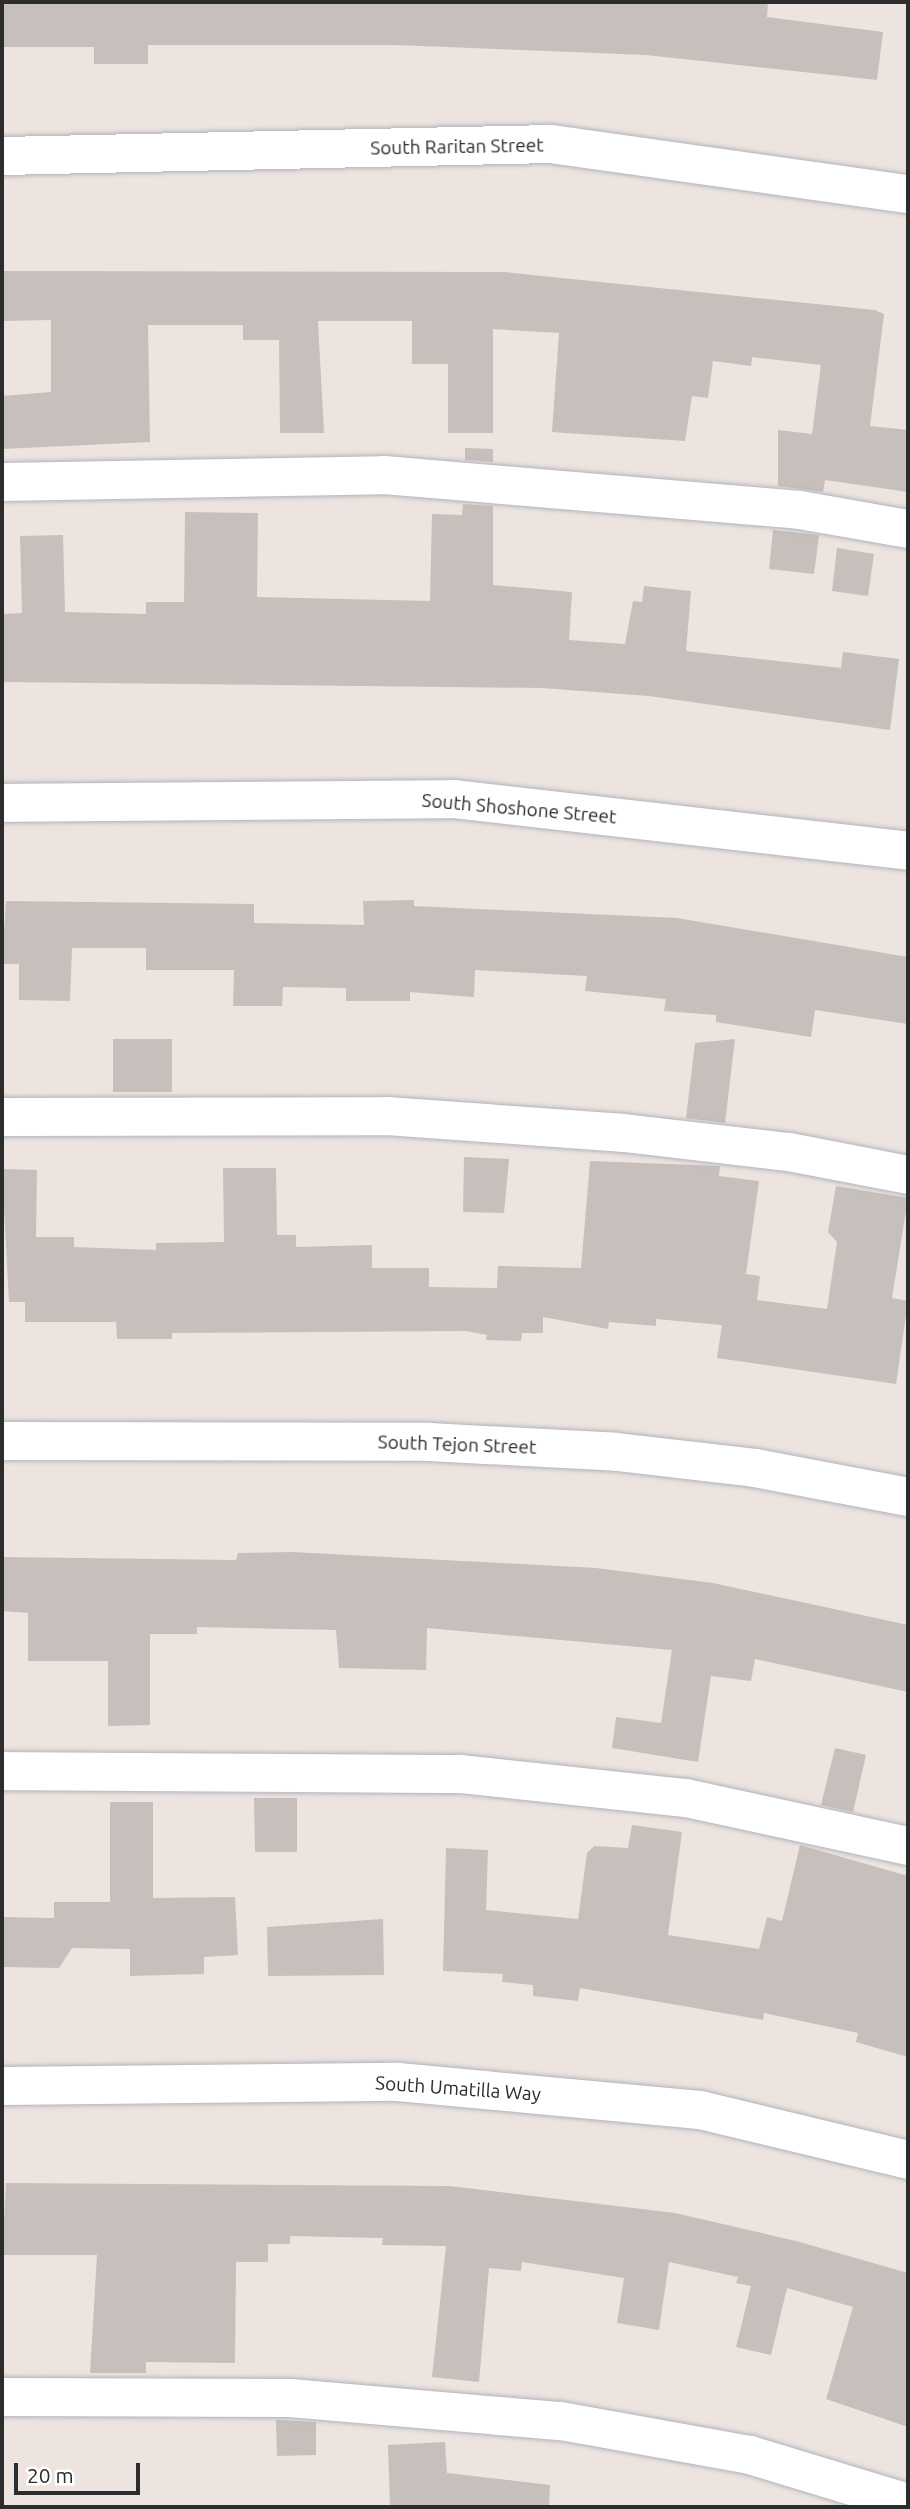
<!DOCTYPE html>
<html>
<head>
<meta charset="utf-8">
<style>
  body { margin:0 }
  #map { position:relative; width:910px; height:2509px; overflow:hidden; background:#ede4df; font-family:Ubuntu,sans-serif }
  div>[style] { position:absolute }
  .building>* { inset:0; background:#c6bfbb }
  .roads { filter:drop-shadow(0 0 2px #b0b4bc) drop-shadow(0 0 2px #b0b4bc) }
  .minor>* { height:38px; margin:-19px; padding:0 19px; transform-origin:19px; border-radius:19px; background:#fff }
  span { translate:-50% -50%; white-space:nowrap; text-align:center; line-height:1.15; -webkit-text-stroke:7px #fff; paint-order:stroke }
  .street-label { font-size:19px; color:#2c2c2c }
  .frame { position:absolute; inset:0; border:4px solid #2c2c2c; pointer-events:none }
  .scale { position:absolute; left:14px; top:2463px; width:126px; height:32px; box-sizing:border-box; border:4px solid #2c2c2c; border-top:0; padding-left:9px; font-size:21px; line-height:24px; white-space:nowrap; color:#2c2c2c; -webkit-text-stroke:5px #fff; paint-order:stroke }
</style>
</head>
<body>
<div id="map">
  <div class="building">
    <div style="clip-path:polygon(2px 2px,768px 2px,767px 17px,883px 32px,877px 80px,646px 55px,395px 45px,148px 45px,148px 64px,94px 64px,94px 47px,2px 47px)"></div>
    <div style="clip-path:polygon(2px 271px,504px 272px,875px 310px,884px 314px,870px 426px,908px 430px,908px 492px,825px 480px,823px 492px,778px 486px,778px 430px,812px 434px,821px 365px,752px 357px,751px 366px,713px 361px,708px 398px,692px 396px,685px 441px,552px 432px,559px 333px,493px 329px,493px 433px,448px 433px,448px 364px,412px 364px,412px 321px,318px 321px,324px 433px,280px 433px,279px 340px,243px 340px,243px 325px,148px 325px,150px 442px,2px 449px,2px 396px,51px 392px,51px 320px,2px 321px)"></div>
    <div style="clip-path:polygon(465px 448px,493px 449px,493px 462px,465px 460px)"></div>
    <div style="clip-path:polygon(463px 504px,493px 506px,493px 585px,572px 592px,569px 640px,625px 644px,633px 601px,642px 602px,644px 586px,691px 591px,686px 651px,841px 668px,843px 652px,899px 659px,890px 730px,649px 696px,542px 688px,2px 682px,2px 614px,22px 613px,20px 536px,63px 535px,65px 612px,146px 614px,146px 602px,184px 602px,185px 512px,258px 513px,257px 597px,430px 601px,432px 514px,462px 515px)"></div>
    <div style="clip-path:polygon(773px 530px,819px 535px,814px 574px,769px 569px)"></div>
    <div style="clip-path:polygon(837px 548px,874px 554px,868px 596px,832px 591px)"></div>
    <div style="clip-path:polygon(414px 900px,414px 906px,677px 918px,908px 957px,908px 1024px,815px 1010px,811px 1037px,716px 1022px,716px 1015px,664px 1011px,666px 999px,585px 991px,587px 976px,475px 970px,474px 997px,410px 992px,410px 1001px,346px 1001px,346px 988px,283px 987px,282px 1006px,233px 1006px,234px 970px,146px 970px,146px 948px,72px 948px,70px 1001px,19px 1000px,19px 964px,2px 964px,6px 901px,254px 904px,254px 923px,364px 925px,363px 901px)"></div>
    <div style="clip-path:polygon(113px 1039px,172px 1039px,172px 1092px,113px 1092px)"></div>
    <div style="clip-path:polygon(735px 1039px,725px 1123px,686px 1118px,695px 1043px)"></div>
    <div style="clip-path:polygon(464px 1157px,509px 1159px,504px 1213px,463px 1212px)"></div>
    <div style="clip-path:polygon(590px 1161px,720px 1166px,719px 1176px,759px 1181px,746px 1274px,760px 1276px,757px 1300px,827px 1309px,837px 1242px,828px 1232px,836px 1186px,908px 1198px,892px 1298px,908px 1301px,896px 1384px,717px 1358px,722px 1325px,656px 1319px,656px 1326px,609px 1322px,608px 1329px,543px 1317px,543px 1333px,522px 1333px,521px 1341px,486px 1340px,487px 1335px,466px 1331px,172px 1333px,172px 1339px,117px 1339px,116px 1322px,25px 1322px,25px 1302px,9px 1302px,2px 1169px,37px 1170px,36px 1237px,74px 1237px,74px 1247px,156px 1250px,156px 1243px,224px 1242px,223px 1168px,276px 1168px,277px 1235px,296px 1235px,296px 1247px,372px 1245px,372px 1268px,429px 1268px,429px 1287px,497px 1288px,498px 1266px,581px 1268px)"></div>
    <div style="clip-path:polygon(292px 1552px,596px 1568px,713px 1583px,908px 1625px,908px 1692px,755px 1659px,751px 1681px,711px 1676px,698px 1762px,612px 1748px,616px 1717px,661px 1723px,672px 1650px,427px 1628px,426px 1670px,339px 1668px,336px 1630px,197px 1627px,197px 1634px,150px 1634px,150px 1725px,108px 1726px,108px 1661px,28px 1661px,28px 1613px,2px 1611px,2px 1557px,236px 1560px,238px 1553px)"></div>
    <div style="clip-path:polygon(835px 1748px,866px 1755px,853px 1812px,821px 1805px)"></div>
    <div style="clip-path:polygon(254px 1798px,297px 1798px,297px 1852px,255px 1852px)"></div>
    <div style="clip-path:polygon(110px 1802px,153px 1802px,153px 1898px,235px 1897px,238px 1955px,204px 1957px,204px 1974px,130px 1976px,130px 1949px,72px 1948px,59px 1968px,2px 1967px,2px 1917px,54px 1918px,54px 1902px,110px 1902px)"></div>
    <div style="clip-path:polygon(632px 1825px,682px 1832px,668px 1935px,759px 1949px,767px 1917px,782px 1921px,800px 1845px,908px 1876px,908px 2057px,856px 2042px,858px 2033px,764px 2013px,763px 2020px,580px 1988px,578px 2001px,533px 1996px,533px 1985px,502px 1982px,503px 1974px,443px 1971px,446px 1848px,488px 1850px,486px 1910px,578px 1919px,587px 1853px,594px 1846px,628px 1848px)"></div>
    <div style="clip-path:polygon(383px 1919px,384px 1975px,268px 1976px,267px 1927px)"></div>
    <div style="clip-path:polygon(6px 2183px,450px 2186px,675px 2213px,796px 2241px,908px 2273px,908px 2427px,826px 2399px,853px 2307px,787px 2288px,771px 2355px,736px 2347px,751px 2286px,736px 2283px,738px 2277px,669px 2262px,659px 2330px,617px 2323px,624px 2278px,522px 2262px,521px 2271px,489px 2268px,479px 2382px,432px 2377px,446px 2246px,382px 2245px,383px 2238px,290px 2236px,290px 2244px,268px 2244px,268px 2262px,236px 2262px,235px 2363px,146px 2362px,146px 2373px,90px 2373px,97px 2255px,2px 2255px)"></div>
    <div style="clip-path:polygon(276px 2420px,316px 2422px,316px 2455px,277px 2456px)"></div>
    <div style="clip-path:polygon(445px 2442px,447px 2473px,550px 2485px,549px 2507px,390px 2507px,388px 2445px)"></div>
  </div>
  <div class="roads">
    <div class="minor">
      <div style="left:2px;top:156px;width:549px;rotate:-1.25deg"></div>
      <div style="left:551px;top:144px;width:360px;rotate:8deg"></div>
      <div style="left:2px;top:482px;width:382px;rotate:-1deg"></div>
      <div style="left:384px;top:475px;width:417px;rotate:4.8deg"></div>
      <div style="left:800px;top:510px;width:110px;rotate:10deg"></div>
      <div style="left:2px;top:803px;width:452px;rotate:-0.5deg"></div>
      <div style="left:454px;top:799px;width:457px;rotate:6.5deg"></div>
      <div style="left:2px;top:1117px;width:385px;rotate:-0.1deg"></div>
      <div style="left:387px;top:1116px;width:238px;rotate:4.1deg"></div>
      <div style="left:624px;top:1133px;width:166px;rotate:6.6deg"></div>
      <div style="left:789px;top:1152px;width:121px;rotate:10.9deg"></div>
      <div style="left:2px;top:1441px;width:427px;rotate:0.1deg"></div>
      <div style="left:429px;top:1442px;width:188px;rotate:3deg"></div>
      <div style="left:617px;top:1452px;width:139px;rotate:6.6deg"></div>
      <div style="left:755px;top:1468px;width:156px;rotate:10.7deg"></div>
      <div style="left:2px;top:1771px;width:458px;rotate:0.4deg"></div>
      <div style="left:460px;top:1774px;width:227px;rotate:6.1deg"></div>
      <div style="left:686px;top:1798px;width:227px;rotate:12.2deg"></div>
      <div style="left:2px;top:2086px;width:396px;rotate:-0.6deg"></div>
      <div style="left:398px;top:2082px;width:303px;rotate:5.3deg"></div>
      <div style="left:700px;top:2110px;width:214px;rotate:13.5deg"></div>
      <div style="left:2px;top:2397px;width:288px;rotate:0.2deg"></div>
      <div style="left:290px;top:2398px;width:272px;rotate:4.9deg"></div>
      <div style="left:561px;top:2421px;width:192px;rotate:10.2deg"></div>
      <div style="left:750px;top:2455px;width:165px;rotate:16.9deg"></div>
    </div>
  </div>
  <div class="street-label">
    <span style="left:457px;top:147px;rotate:-1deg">South Raritan Street</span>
    <span style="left:519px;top:809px;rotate:5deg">South Shoshone Street</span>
    <span style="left:457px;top:1445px;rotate:2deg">South Tejon Street</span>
    <span style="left:458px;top:2089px;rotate:4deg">South Umatilla Way</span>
  </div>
  <div class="frame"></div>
  <div class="scale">20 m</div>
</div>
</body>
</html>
